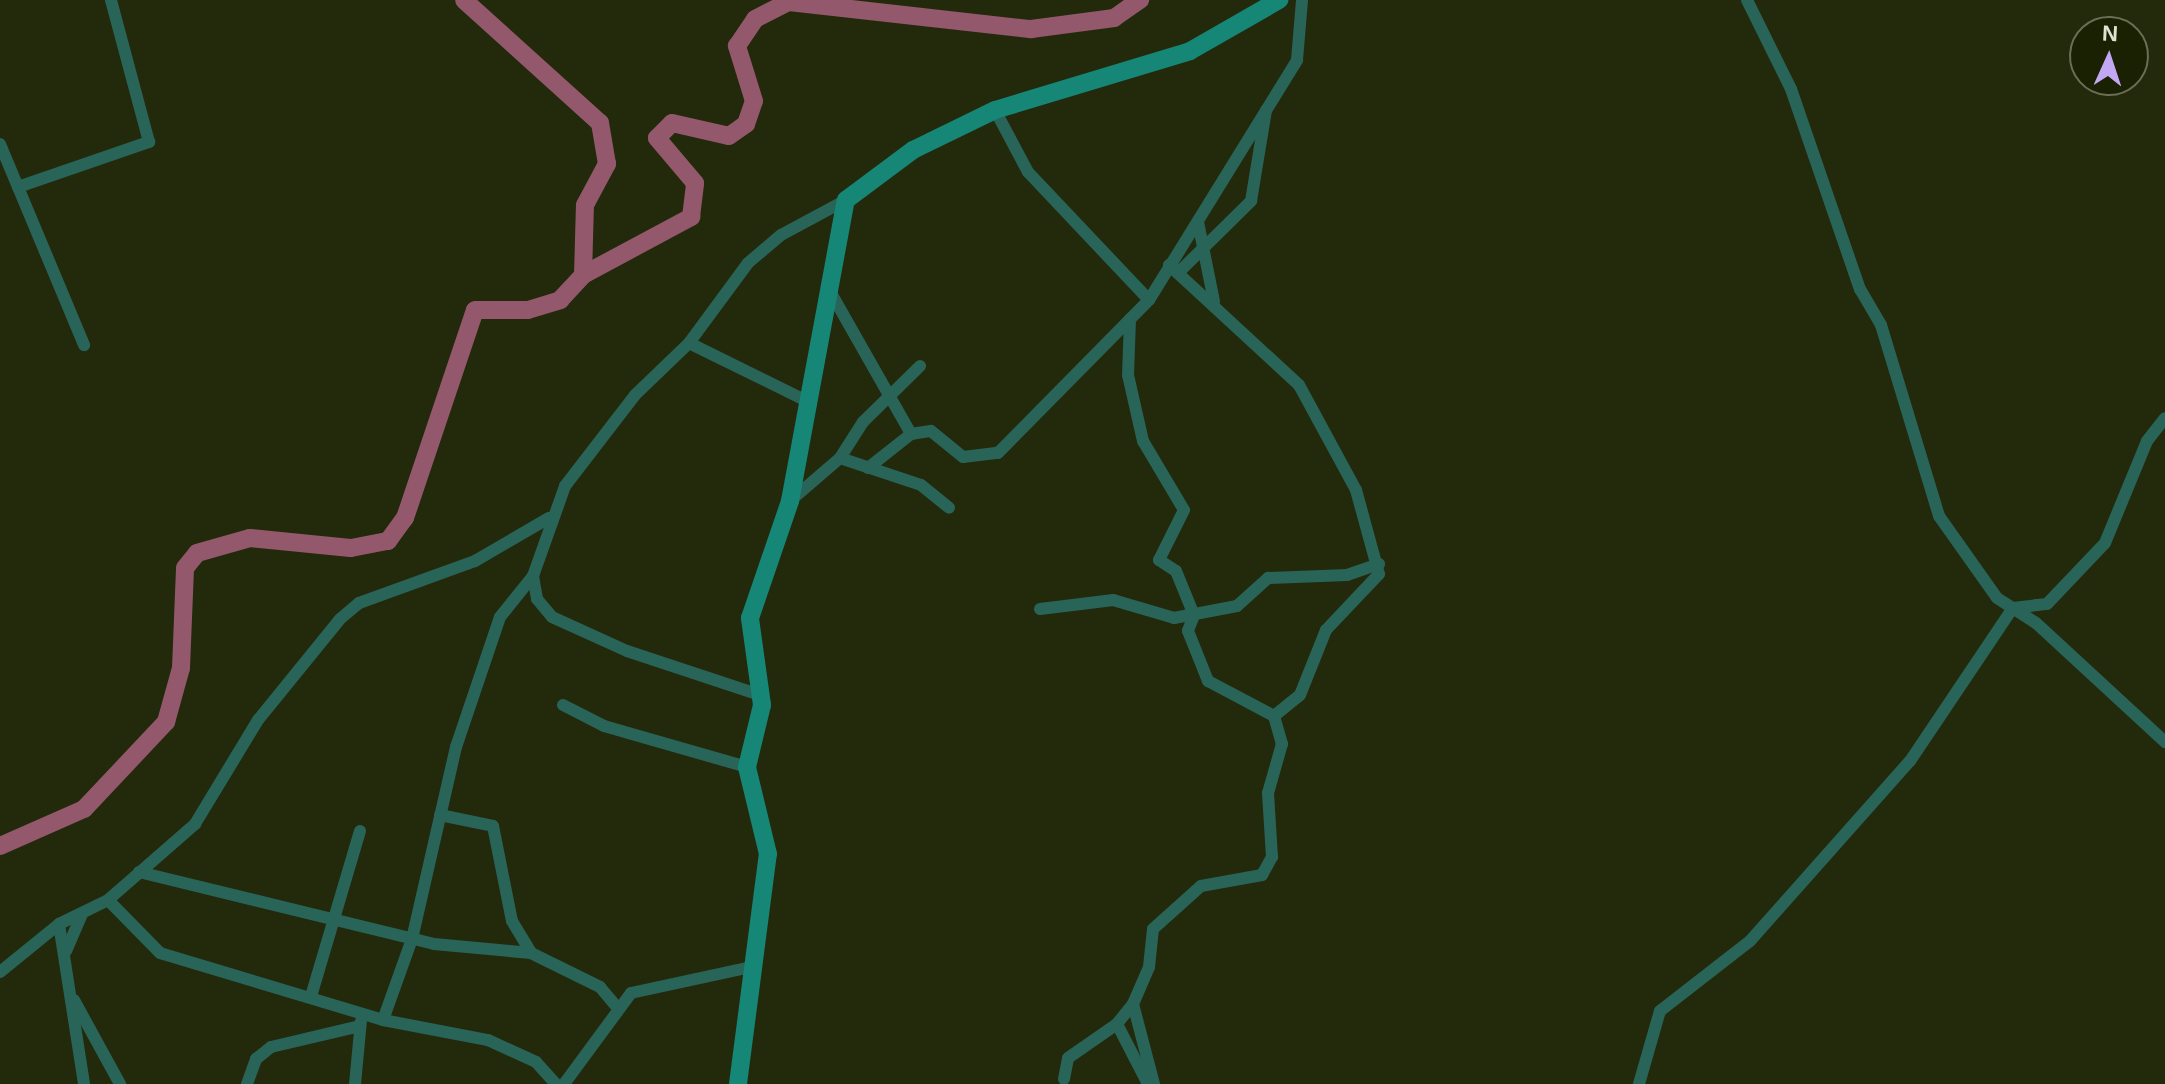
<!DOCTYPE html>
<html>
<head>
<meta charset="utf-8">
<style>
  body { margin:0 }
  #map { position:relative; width:2165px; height:1084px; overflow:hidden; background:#23290b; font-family:Arial,sans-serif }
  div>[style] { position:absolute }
  .river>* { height:18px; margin:-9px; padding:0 9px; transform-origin:9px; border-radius:9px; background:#93586b }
  .street>* { height:12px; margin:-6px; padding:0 6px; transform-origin:6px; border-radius:6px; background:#296459 }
  .secondary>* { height:18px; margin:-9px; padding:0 9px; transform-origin:9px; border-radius:9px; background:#168676 }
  span { translate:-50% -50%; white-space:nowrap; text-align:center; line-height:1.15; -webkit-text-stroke:6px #1a2002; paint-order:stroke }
  .north { position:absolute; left:2069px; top:16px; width:80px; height:80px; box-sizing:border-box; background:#1a2002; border:2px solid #696e55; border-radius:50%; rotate:3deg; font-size:22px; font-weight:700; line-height:32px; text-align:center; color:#dfe4d2 }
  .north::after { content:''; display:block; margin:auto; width:28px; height:36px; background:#c2a8f3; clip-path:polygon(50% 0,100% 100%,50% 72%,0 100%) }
</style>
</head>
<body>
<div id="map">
  <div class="river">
    <div style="left:583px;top:275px;width:123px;rotate:-28.2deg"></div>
    <div style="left:691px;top:217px;width:34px;rotate:-83deg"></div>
    <div style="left:695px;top:183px;width:59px;rotate:-130.2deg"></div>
    <div style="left:657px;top:138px;width:21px;rotate:-45deg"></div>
    <div style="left:672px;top:123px;width:58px;rotate:12.8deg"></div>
    <div style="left:729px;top:136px;width:21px;rotate:-35deg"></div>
    <div style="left:746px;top:124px;width:24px;rotate:-71deg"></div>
    <div style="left:754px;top:101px;width:58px;rotate:-107.2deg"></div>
    <div style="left:737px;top:46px;width:32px;rotate:-56deg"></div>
    <div style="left:755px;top:19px;width:38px;rotate:-27deg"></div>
    <div style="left:789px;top:2px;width:244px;rotate:6.4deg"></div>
    <div style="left:1031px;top:29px;width:84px;rotate:-7.5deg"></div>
    <div style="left:1114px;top:18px;width:32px;rotate:-35deg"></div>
    <div style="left:0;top:846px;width:92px;rotate:-23.8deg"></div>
    <div style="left:84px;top:809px;width:120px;rotate:-46.7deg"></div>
    <div style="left:166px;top:722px;width:56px;rotate:-74.5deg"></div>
    <div style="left:181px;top:668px;width:100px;rotate:-87.7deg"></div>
    <div style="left:185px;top:568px;width:19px;rotate:-51deg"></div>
    <div style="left:197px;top:553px;width:55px;rotate:-15.8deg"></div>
    <div style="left:250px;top:538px;width:101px;rotate:5.7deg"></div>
    <div style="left:351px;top:548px;width:38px;rotate:-11deg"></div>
    <div style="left:388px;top:541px;width:29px;rotate:-54deg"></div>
    <div style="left:405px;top:518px;width:219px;rotate:-71.4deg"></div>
    <div style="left:475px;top:310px;width:53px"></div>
    <div style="left:528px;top:310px;width:34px;rotate:-17deg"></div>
    <div style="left:560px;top:300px;width:34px;rotate:-47deg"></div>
    <div style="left:583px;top:275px;width:70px;rotate:-88.4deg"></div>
    <div style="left:585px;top:205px;width:47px;rotate:-61.8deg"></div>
    <div style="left:607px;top:164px;width:42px;rotate:-99.7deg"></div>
    <div style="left:600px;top:123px;width:183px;rotate:-137.9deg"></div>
  </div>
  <div class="street">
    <div style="left:1747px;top:0;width:99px;rotate:63.7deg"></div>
    <div style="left:1791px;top:89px;width:212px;rotate:71deg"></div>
    <div style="left:1860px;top:289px;width:42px;rotate:59.7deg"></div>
    <div style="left:1881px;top:325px;width:200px;rotate:73.1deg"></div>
    <div style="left:1939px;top:516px;width:100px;rotate:54.7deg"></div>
    <div style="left:1997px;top:598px;width:46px;rotate:32.7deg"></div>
    <div style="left:2036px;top:623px;width:176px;rotate:42.7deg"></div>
    <div style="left:995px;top:110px;width:70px;rotate:62deg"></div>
    <div style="left:1028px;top:172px;width:176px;rotate:46.6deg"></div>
    <div style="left:0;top:144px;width:218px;rotate:67.3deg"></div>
    <div style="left:18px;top:187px;width:139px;rotate:-19deg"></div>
    <div style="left:149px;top:142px;width:147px;rotate:-105deg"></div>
    <div style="left:1198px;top:222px;width:81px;rotate:78.6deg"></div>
    <div style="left:1178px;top:273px;width:103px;rotate:-44.6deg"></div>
    <div style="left:1251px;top:201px;width:92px;rotate:-80.6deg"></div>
    <div style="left:831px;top:293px;width:162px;rotate:60.4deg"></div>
    <div style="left:1130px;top:319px;width:56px;rotate:92deg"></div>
    <div style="left:1128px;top:375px;width:68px;rotate:77.2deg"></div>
    <div style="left:1143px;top:441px;width:80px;rotate:59.3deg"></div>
    <div style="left:1184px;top:510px;width:56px;rotate:116.6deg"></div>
    <div style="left:1159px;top:560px;width:20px;rotate:33deg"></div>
    <div style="left:1176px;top:571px;width:48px;rotate:67.8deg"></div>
    <div style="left:1194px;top:615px;width:17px;rotate:111deg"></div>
    <div style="left:1188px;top:631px;width:54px;rotate:68.2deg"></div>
    <div style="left:1208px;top:681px;width:75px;rotate:27.9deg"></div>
    <div style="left:689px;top:343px;width:136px;rotate:26.2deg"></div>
    <div style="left:840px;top:458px;width:43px;rotate:-57.4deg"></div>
    <div style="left:863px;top:422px;width:80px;rotate:-44.5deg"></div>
    <div style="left:868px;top:468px;width:55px;rotate:-38.3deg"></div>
    <div style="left:911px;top:434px;width:20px;rotate:-9deg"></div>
    <div style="left:931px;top:431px;width:41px;rotate:39.1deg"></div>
    <div style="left:963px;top:457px;width:35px;rotate:-7deg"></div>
    <div style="left:998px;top:453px;width:215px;rotate:-45.4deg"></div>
    <div style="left:1149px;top:300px;width:282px;rotate:-58.3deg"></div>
    <div style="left:1297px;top:60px;width:60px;rotate:-85.2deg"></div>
    <div style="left:790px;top:501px;width:66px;rotate:-40.7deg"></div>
    <div style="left:840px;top:458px;width:85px;rotate:18.4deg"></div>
    <div style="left:921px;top:485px;width:36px;rotate:39deg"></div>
    <div style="left:533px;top:576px;width:23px;rotate:80deg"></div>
    <div style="left:537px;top:599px;width:23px;rotate:50deg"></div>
    <div style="left:552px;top:617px;width:82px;rotate:24.4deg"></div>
    <div style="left:627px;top:651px;width:140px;rotate:18.3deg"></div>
    <div style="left:1040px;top:609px;width:74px;rotate:-7deg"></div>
    <div style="left:1113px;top:600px;width:64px;rotate:16.4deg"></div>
    <div style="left:1174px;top:618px;width:64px;rotate:-10.8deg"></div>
    <div style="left:1237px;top:606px;width:42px;rotate:-42.1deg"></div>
    <div style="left:1268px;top:578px;width:79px;rotate:-2.2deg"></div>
    <div style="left:1347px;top:575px;width:34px;rotate:-19deg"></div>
    <div style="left:563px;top:705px;width:46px;rotate:27.1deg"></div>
    <div style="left:604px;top:726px;width:149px;rotate:16deg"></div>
    <div style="left:440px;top:815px;width:54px;rotate:11.7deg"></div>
    <div style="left:493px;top:826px;width:97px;rotate:78.7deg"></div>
    <div style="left:512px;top:921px;width:37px;rotate:59deg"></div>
    <div style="left:531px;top:953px;width:77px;rotate:26.2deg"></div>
    <div style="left:600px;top:987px;width:26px;rotate:50deg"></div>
    <div style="left:139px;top:872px;width:304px;rotate:13.7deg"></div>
    <div style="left:434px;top:944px;width:97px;rotate:5.3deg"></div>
    <div style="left:108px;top:900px;width:74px;rotate:45.5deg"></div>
    <div style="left:160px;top:953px;width:233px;rotate:16.7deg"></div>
    <div style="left:383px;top:1020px;width:107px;rotate:10.8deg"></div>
    <div style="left:488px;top:1040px;width:53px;rotate:24.6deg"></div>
    <div style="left:536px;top:1062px;width:30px;rotate:48deg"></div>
    <div style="left:59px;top:924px;width:162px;rotate:81.1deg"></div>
    <div style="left:66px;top:951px;width:40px;rotate:-66.6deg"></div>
    <div style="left:0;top:972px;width:76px;rotate:-39.1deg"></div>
    <div style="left:59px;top:924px;width:55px;rotate:-26.1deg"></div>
    <div style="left:108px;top:900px;width:116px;rotate:-41.1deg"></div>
    <div style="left:195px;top:824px;width:122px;rotate:-58.8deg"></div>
    <div style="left:258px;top:720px;width:130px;rotate:-50.9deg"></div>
    <div style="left:340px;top:619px;width:25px;rotate:-40deg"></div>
    <div style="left:359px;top:603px;width:123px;rotate:-19.9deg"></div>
    <div style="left:475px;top:561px;width:86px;rotate:-30.2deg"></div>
    <div style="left:312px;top:993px;width:169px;rotate:-73.5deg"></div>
    <div style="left:74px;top:1000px;width:96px;rotate:61.3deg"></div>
    <div style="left:1133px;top:1004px;width:26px;rotate:129deg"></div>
    <div style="left:1117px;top:1024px;width:68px;rotate:62.7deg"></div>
    <div style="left:383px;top:1020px;width:86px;rotate:-70.3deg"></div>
    <div style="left:412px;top:939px;width:197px;rotate:-77.1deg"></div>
    <div style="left:456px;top:747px;width:137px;rotate:-71.3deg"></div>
    <div style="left:500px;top:617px;width:53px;rotate:-51.2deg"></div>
    <div style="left:533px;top:576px;width:96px;rotate:-70.4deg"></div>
    <div style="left:565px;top:486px;width:115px;rotate:-52.4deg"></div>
    <div style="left:635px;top:395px;width:75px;rotate:-43.9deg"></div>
    <div style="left:689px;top:343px;width:99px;rotate:-53.6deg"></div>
    <div style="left:748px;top:263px;width:43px;rotate:-40.3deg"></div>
    <div style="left:781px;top:235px;width:74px;rotate:-28.3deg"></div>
    <div style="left:1064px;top:1079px;width:21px;rotate:-79deg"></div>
    <div style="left:1068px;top:1058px;width:60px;rotate:-34.8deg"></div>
    <div style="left:247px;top:1084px;width:27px;rotate:-70deg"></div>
    <div style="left:256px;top:1059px;width:19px;rotate:-39deg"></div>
    <div style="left:271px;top:1047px;width:91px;rotate:-13.3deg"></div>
    <div style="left:355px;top:1084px;width:63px;rotate:-84.6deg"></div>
    <div style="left:564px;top:1084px;width:113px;rotate:-53.6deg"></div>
    <div style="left:631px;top:993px;width:123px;rotate:-12.2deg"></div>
    <div style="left:1154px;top:1084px;width:83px;rotate:-104.7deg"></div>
    <div style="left:1133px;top:1004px;width:40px;rotate:-66.6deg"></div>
    <div style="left:1149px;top:967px;width:38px;rotate:-84deg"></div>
    <div style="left:1153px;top:929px;width:64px;rotate:-41.9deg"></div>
    <div style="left:1201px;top:886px;width:62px;rotate:-10.2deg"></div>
    <div style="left:1262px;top:875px;width:21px;rotate:-61deg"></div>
    <div style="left:1272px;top:857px;width:64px;rotate:-93.6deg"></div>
    <div style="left:1268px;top:793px;width:51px;rotate:-74.1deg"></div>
    <div style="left:1282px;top:744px;width:29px;rotate:-106deg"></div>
    <div style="left:1274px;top:716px;width:33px;rotate:-39deg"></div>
    <div style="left:1300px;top:695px;width:70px;rotate:-68.2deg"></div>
    <div style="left:1326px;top:630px;width:77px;rotate:-46.6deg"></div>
    <div style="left:1379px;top:574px;width:87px;rotate:-105.3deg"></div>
    <div style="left:1356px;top:490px;width:119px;rotate:-118.5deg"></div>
    <div style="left:1299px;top:385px;width:177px;rotate:-137.3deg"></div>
    <div style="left:1639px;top:1084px;width:76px;rotate:-74deg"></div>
    <div style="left:1660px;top:1011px;width:114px;rotate:-37.9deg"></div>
    <div style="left:1750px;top:941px;width:241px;rotate:-48.4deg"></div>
    <div style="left:1910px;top:761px;width:184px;rotate:-56.1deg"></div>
    <div style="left:2013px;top:608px;width:34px;rotate:-7deg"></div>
    <div style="left:2047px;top:604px;width:84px;rotate:-46.4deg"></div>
    <div style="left:2105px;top:543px;width:110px;rotate:-67.6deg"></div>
    <div style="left:2147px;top:441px;width:29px;rotate:-52deg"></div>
  </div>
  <div class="secondary">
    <div style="left:738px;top:1084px;width:232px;rotate:-82.6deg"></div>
    <div style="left:768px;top:854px;width:89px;rotate:-103.6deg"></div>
    <div style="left:747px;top:767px;width:64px;rotate:-76.4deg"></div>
    <div style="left:762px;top:705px;width:88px;rotate:-97.9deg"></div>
    <div style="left:750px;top:618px;width:124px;rotate:-71.1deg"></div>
    <div style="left:790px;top:501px;width:306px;rotate:-79.5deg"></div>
    <div style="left:846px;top:200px;width:84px;rotate:-36.7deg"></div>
    <div style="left:913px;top:150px;width:91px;rotate:-26deg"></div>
    <div style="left:995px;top:110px;width:204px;rotate:-16.8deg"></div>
    <div style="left:1190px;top:51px;width:103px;rotate:-29.8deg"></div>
  </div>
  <div class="north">N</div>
</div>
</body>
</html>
